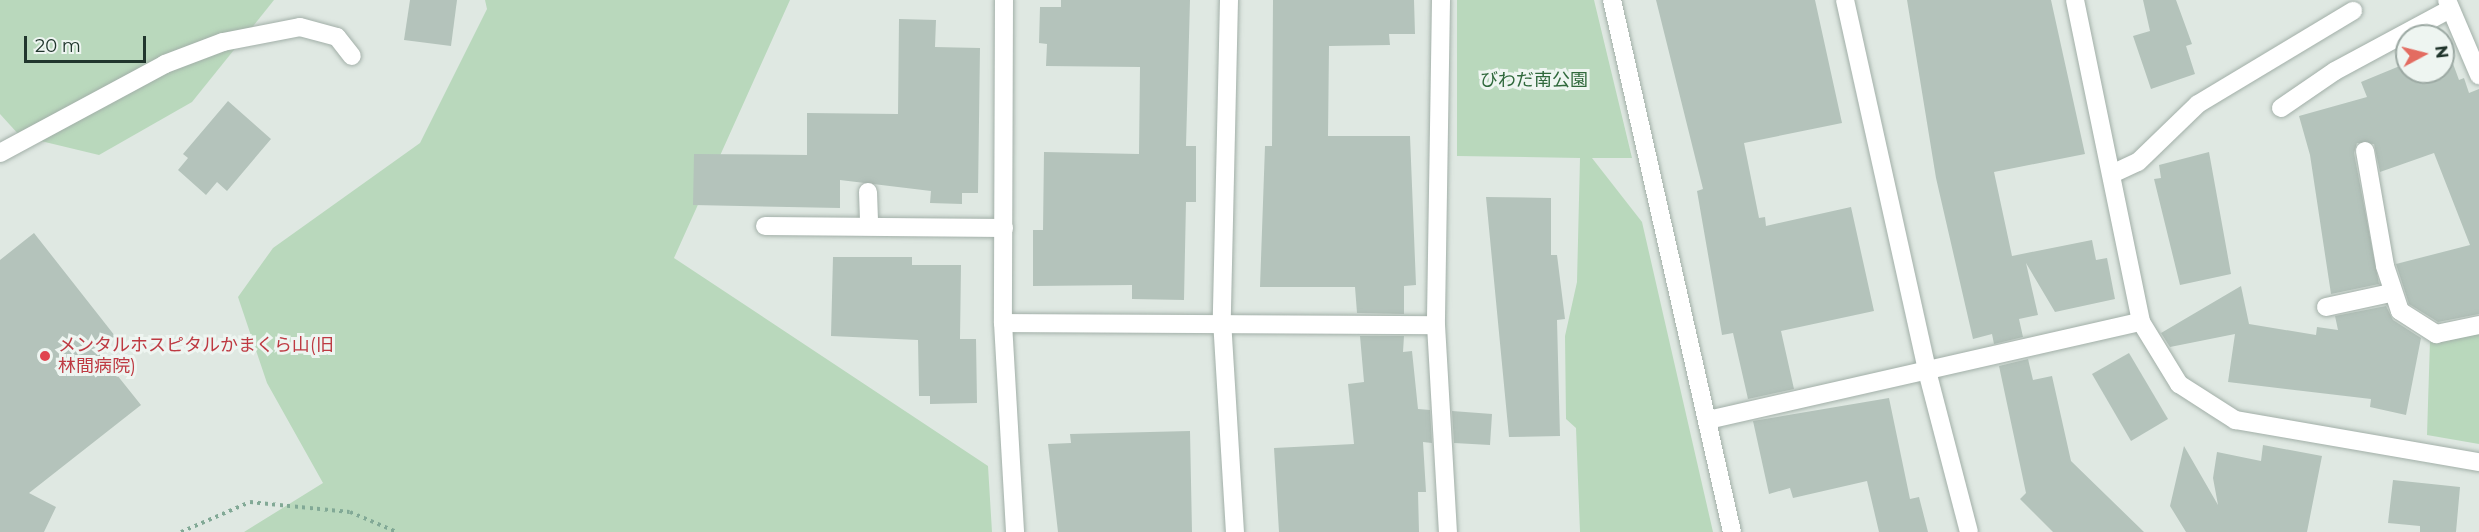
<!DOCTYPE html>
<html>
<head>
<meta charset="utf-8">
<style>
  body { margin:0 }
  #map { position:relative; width:2479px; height:532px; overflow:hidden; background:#dfe8e2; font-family:Montserrat,"Noto Sans JP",sans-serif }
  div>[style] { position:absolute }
  .green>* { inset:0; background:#b9d8bc }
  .building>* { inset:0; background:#b4c3bb }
  .path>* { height:4px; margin-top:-2px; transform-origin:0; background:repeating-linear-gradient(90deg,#82a996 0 3px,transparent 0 7.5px) }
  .roads { filter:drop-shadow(0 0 2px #a2afa8) drop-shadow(0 0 2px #a2afa8) }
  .service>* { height:18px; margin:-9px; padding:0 9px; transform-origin:9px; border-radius:9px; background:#fff }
  .minor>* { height:18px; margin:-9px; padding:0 9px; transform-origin:9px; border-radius:9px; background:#fff }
  .tertiary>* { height:18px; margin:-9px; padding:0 9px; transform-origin:9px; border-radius:9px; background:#fff }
  .dots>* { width:16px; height:16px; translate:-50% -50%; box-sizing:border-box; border:3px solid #eef5f1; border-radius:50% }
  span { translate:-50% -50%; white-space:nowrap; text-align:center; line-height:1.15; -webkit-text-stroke:6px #eef5f1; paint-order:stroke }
  .park-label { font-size:18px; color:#30693c }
  .health-label { font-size:18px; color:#be3a42 }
  .left { translate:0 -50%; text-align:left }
  .north { position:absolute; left:2395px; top:24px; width:60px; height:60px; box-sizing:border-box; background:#eef5f1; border:2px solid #9ca9a3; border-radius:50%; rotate:83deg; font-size:16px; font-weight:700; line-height:24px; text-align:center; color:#21362d }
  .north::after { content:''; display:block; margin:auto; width:21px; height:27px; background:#e36c61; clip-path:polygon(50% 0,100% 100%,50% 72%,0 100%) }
  .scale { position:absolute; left:24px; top:36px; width:122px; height:27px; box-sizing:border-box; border:3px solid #21362d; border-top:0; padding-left:8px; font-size:18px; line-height:21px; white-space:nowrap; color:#21362d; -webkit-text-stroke:4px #eef5f1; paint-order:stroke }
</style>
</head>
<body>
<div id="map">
  <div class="green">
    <div style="clip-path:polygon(0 0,274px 0,192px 102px,99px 155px,20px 136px,0 114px)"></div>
    <div style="clip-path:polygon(485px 0,790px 0,674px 258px,988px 466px,992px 532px,244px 532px,323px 483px,267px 383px,238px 297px,273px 248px,420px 143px,487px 9px)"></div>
    <div style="clip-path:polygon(1457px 0,1594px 0,1632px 158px,1592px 158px,1642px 222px,1713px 532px,1580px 532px,1576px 428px,1566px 419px,1565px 336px,1577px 282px,1580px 158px,1457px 156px)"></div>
    <div style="clip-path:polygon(2479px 331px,2479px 444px,2427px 435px,2430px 341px)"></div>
  </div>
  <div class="building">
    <div style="clip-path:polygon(410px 0,457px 0,451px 46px,404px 40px)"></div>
    <div style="clip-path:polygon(1061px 0,1190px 0,1186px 146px,1196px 146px,1196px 202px,1186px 202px,1184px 300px,1132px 299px,1132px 285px,1033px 286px,1033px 230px,1043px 230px,1044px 152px,1139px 154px,1140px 67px,1046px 66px,1047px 44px,1039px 43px,1040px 7px,1061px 7px)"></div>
    <div style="clip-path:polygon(1273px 0,1414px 0,1415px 34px,1389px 34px,1390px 45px,1329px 46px,1328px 136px,1410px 136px,1416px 285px,1404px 286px,1404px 314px,1357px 313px,1355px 287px,1260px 287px,1265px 146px,1272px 146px)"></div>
    <div style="clip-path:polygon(1656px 0,1815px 0,1842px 123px,1744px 143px,1759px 218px,1765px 217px,1766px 226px,1851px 207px,1874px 311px,1781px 331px,1794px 389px,1748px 399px,1733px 333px,1722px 335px,1697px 191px,1703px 189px)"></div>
    <div style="clip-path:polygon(1907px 0,2051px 0,2085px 154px,1994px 172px,2012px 256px,2092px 240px,2096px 260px,2107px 258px,2115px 299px,2055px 312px,2026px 263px,2038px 315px,2019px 319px,2023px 337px,1994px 344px,1992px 334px,1973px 339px,1936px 178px)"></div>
    <div style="clip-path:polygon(2143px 0,2176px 0,2192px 44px,2186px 46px,2195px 74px,2151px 89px,2133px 36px,2150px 31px)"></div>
    <div style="clip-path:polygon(899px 19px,936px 20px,935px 47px,980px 48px,978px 193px,962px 193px,962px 204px,930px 203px,931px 191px,840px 180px,840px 208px,693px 205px,694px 154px,807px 155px,807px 113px,898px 114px)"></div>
    <div style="clip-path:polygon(2444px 39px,2459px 80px,2464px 78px,2469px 93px,2479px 89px,2479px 314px,2438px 322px,2409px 304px,2396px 264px,2470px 245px,2434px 153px,2380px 172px,2374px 144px,2357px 143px,2354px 153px,2379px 284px,2331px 294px,2310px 155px,2299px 116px,2367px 97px,2361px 82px,2407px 63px,2407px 72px,2443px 72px)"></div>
    <div style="clip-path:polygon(228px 101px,271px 139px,227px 191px,217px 182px,206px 195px,178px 170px,188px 158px,183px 154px)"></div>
    <div style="clip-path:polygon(2209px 152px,2231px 274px,2180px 285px,2154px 179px,2161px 178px,2159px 165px)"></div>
    <div style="clip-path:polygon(1486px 197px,1551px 198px,1551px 255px,1557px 255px,1565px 319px,1557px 320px,1560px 436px,1509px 437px)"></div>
    <div style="clip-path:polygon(34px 233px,115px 336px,97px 350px,141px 405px,29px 493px,56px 507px,44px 532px,0 532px,0 260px)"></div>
    <div style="clip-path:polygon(833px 257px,912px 257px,912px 265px,961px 265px,960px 339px,976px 339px,977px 403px,930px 404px,930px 396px,919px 396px,918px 340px,831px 336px)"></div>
    <div style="clip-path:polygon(2241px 286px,2249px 324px,2316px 335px,2317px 327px,2338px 330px,2335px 316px,2386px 306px,2393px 320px,2421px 338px,2406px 415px,2370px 407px,2371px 399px,2228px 382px,2235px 334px,2170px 347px,2161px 333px)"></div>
    <div style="clip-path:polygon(1360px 336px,1404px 336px,1403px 352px,1412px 351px,1418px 409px,1430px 410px,1432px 443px,1423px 442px,1426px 492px,1418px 492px,1419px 532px,1279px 532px,1274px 448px,1354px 444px,1348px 384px,1364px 382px)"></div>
    <div style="clip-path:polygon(2129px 353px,2168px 419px,2131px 441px,2092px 374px)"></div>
    <div style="clip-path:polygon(2028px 359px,2033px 380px,2052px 376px,2071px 461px,2144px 532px,2053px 532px,2020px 499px,2026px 493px,1999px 366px)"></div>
    <div style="clip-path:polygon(1889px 398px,1910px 499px,1919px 497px,1928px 532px,1879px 532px,1867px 481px,1793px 498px,1790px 488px,1769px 494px,1753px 421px)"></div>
    <div style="clip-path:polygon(1452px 411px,1492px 414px,1490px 445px,1454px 443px)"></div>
    <div style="clip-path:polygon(1190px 431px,1192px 532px,1058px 532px,1048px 444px,1071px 443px,1070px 434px)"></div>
    <div style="clip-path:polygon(2263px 445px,2322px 456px,2307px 532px,2186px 532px,2170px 506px,2184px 446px,2218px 505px,2213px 478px,2217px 452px,2261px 461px)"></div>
    <div style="clip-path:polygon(2393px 480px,2460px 487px,2456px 532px,2420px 532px,2420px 526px,2388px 523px)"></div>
  </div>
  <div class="path">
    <div style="left:181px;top:532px;width:75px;rotate:-23.5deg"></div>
    <div style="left:250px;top:502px;width:100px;rotate:5.7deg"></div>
    <div style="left:350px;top:512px;width:51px;rotate:23.1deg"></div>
  </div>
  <div class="roads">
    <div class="service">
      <div style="left:2447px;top:0;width:82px;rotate:66.9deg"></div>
      <div style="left:2281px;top:108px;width:65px;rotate:-34.4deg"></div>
      <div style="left:2335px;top:71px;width:131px;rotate:-28.3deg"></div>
      <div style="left:2365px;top:151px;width:117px;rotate:80.1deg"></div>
      <div style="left:2385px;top:266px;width:47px;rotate:71.6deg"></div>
      <div style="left:2400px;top:311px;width:43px;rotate:32.6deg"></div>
      <div style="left:2436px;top:334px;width:44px;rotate:-11.8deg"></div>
      <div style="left:0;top:153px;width:187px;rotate:-28.3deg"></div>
      <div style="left:165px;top:64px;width:62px;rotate:-20.8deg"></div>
      <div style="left:223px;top:42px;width:78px;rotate:-11deg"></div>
      <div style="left:300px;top:27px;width:38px;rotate:15deg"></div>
      <div style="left:337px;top:37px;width:24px;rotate:52deg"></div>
      <div style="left:868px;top:192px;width:34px;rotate:88deg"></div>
      <div style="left:765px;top:226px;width:239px;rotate:0.5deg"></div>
      <div style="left:2326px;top:307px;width:66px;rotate:-12.2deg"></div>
    </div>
    <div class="minor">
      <div style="left:1004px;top:0;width:323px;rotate:90.2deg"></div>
      <div style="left:1003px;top:323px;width:209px;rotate:86.7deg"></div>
      <div style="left:1229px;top:0;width:320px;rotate:91.3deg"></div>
      <div style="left:1222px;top:320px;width:212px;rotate:86.5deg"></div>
      <div style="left:1441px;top:0;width:325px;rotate:90.9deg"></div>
      <div style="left:1436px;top:325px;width:207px;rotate:86.7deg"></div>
      <div style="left:1612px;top:0;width:545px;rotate:77.29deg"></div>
      <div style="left:2075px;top:0;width:329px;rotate:78.4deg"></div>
      <div style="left:2141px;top:322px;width:73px;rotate:58.5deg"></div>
      <div style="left:2179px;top:384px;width:67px;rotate:32.7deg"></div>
      <div style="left:2235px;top:420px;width:248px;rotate:9.8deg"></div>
      <div style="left:2114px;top:173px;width:26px;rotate:-25deg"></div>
      <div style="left:2138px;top:162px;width:83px;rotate:-44deg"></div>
      <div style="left:2198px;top:104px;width:181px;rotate:-31deg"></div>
      <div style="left:1003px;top:323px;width:433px;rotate:0.3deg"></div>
      <div style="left:1708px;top:420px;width:444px;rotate:-12.8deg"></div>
    </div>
    <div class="tertiary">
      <div style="left:1845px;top:0;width:380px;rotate:77.5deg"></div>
      <div style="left:1927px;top:371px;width:166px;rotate:75.4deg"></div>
    </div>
  </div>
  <div class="dots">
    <div style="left:45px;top:356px;background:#e0444e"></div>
  </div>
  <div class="park-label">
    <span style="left:1534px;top:80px">びわだ南公園</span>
  </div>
  <div class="health-label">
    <span class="left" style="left:58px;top:356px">メンタルホスピタルかまくら山(旧<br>林間病院)</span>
  </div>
  <div class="north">N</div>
  <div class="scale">20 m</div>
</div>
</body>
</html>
